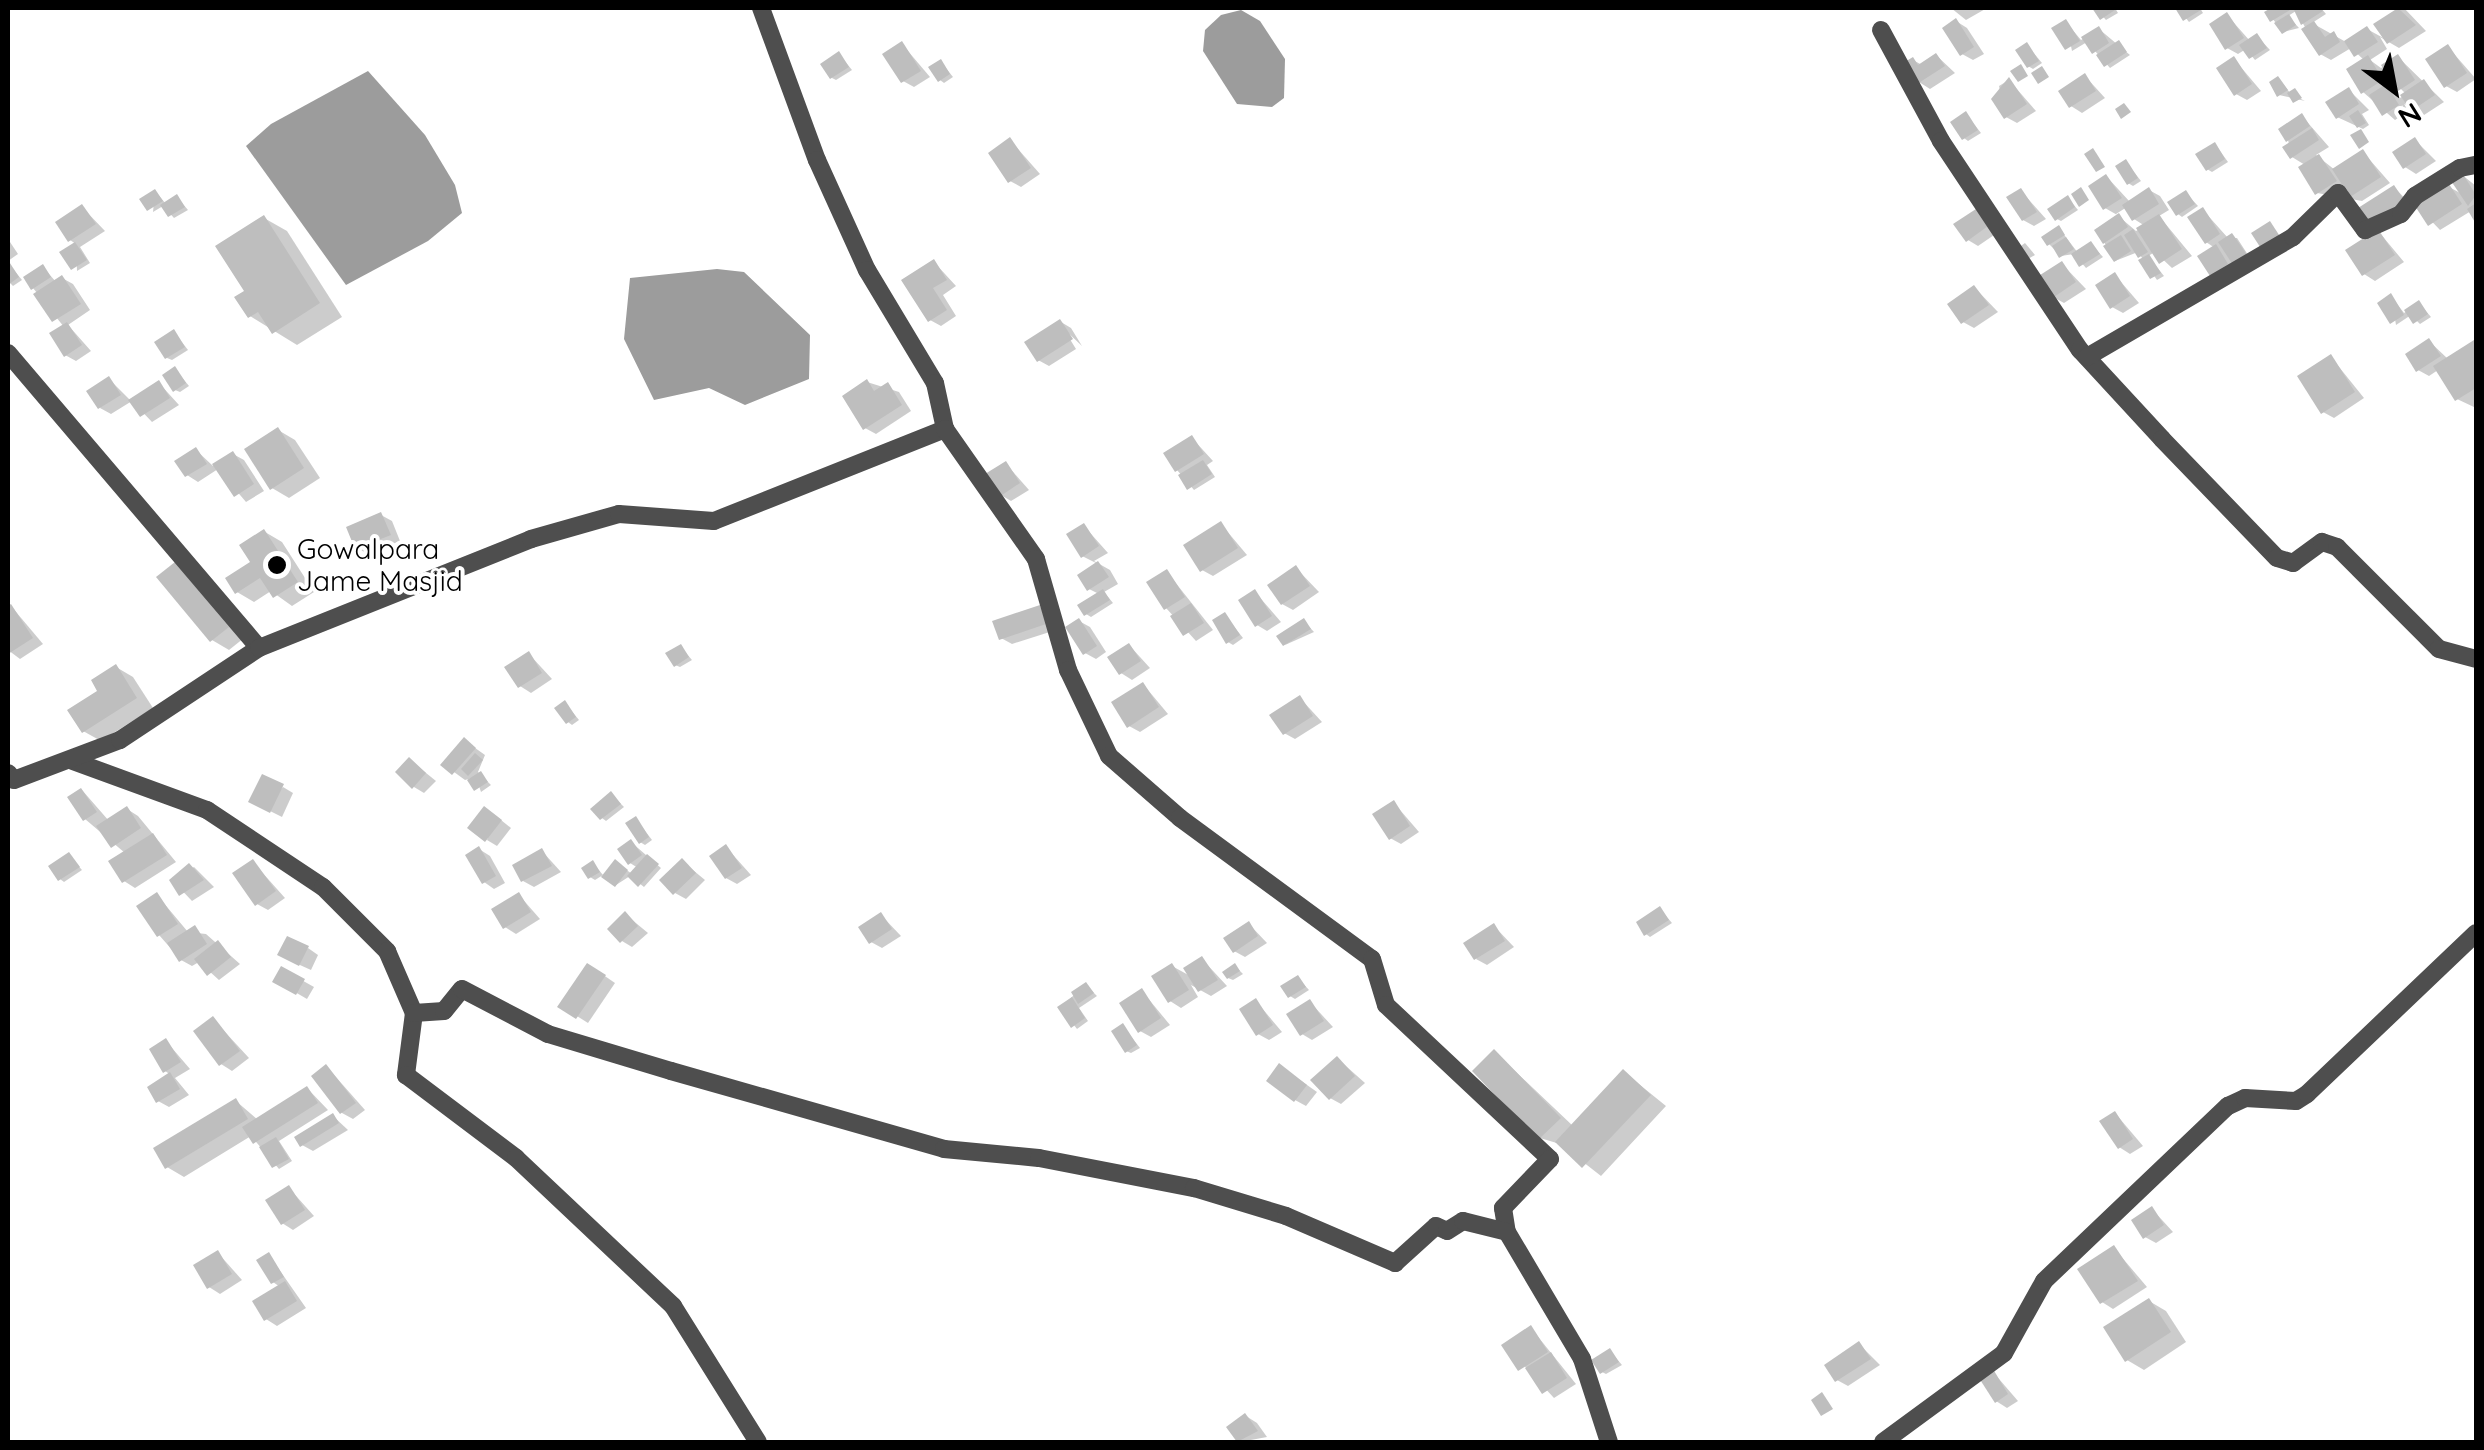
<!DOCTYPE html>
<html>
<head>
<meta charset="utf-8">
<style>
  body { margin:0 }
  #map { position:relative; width:2484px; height:1450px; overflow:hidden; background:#fff; font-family:Quicksand,sans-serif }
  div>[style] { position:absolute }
  .water>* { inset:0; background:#9c9c9c }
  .shadow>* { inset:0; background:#0003 }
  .building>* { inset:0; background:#bebebe }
  .minor>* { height:18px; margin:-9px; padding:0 9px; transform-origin:9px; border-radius:9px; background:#4e4e4e }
  .dots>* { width:28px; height:28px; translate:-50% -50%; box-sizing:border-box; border:5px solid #fff; border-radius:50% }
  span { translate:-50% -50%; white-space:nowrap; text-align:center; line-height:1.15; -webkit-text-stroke:8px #fff; paint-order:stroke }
  .poi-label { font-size:28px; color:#000 }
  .left { translate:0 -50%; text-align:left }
  .frame { position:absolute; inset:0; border:10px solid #000; pointer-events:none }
  .north { position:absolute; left:2344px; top:40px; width:100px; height:100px; -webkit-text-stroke:8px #fff; paint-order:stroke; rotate:148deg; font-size:28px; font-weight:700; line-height:40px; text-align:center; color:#000 }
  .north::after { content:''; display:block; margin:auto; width:35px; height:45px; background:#000; clip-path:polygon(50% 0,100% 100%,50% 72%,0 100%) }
</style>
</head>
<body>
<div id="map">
  <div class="water">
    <div style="clip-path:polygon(1241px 10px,1260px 21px,1285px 59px,1284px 98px,1272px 107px,1237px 104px,1203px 51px,1205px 30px,1221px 15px)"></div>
    <div style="clip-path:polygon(368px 71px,425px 135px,455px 185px,462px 213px,428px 241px,346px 285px,246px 146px,271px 124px)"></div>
    <div style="clip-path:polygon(717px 269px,744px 272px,810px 335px,809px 379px,745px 405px,709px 388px,654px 400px,624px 339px,630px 278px)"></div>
  </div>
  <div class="shadow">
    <div style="clip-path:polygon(1951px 8px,1987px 8px,1966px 20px)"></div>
    <div style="clip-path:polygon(2095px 8px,2115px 8px,2118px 13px,2106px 20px)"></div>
    <div style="clip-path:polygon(2178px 8px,2200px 8px,2203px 13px,2189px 22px)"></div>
    <div style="clip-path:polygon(evenodd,2276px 8px,2321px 8px,2326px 14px,2312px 23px,2346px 42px,2367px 29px,2387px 40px,2377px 24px,2404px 8px,2426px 31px,2399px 48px,2380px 37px,2387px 49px,2370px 60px,2381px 68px,2398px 57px,2444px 102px,2424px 115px,2404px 104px,2409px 111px,2395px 120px,2363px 92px,2364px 60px,2351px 48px,2331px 60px,2320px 54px,2296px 11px,2288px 16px,2299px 28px,2283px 32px,2268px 13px,2276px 8px,2396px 84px,2406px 94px,2400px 98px,2389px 88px,2396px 84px)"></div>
    <div style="clip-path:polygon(2227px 15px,2250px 41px,2257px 36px,2270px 50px,2255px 60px,2246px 49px,2238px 54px,2227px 48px)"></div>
    <div style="clip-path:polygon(1956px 21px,1967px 28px,1984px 54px,1973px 60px,1962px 54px)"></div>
    <div style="clip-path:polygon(2066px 22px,2081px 40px,2099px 29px,2130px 55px,2110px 68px,2087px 42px,2072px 51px)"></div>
    <div style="clip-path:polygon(902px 44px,930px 77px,914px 87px,903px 81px)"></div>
    <div style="clip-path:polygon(2027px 45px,2042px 63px,2033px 69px,2028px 66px)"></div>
    <div style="clip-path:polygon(2448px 47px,2476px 79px,2457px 92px,2446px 86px)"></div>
    <div style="clip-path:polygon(839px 54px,852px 70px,836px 80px,832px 78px)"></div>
    <div style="clip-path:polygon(1936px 55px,1955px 73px,1930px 89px,1919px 82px,1913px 60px,1922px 65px)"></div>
    <div style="clip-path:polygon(2234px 59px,2261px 91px,2247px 100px,2236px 94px)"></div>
    <div style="clip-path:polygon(941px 62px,953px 77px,944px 83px,940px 80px)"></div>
    <div style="clip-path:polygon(2085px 76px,2105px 98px,2082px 113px,2071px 106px)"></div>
    <div style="clip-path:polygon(2279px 79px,2291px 94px,2305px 101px,2279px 95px)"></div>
    <div style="clip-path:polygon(2009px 80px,2036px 111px,2017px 123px,2006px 117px,1999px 86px)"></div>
    <div style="clip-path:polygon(2349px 90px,2369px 110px,2362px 114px,2369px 125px,2363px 129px,2337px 117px)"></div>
    <div style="clip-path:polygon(1966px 114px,1981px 133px,1968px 141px,1964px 138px)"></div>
    <div style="clip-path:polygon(2302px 116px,2329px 147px,2316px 155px,2335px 170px,2363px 152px,2390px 183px,2362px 201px,2317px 193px,2305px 165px,2292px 157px,2288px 140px)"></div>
    <div style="clip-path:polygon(1010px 140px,1040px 174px,1021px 187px,1010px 181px)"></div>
    <div style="clip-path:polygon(2415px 140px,2436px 161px,2416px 174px,2405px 167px)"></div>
    <div style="clip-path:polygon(2215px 144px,2228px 162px,2212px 172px,2207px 169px)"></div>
    <div style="clip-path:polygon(2126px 162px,2141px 181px,2133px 186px,2128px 183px)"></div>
    <div style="clip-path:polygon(2461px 174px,2476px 186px,2476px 220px,2471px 211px,2440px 230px,2418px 207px,2379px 232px,2404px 262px,2375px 281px,2364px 274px,2348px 251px,2381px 229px,2362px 208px,2394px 187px,2415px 209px,2449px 187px,2464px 195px,2453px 179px)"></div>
    <div style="clip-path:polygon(evenodd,2107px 177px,2130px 202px,2149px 190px,2160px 196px,2169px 210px,2159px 216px,2192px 256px,2172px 268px,2155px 252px,2148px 256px,2164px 276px,2157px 280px,2138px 252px,2115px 261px,2104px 242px,2119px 216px,2105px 208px,2107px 177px,2127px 207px,2134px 219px,2145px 226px,2136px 231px,2116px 214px,2127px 207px)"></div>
    <div style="clip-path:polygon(155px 191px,166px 204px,177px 197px,188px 210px,174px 218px,163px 206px,153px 212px)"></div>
    <div style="clip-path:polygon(2021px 191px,2046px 219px,2034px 226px,2023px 220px)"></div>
    <div style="clip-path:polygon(2186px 193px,2198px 206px,2182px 217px,2178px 214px)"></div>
    <div style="clip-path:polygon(2068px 198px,2078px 210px,2061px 221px,2057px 219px)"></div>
    <div style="clip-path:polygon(82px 207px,105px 231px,80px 247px,90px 263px,77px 271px,76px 244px,70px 240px)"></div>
    <div style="clip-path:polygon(2203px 210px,2228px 238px,2237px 238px,2250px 258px,2212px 274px,2215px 248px,2206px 242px)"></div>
    <div style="clip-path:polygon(1976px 212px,1997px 233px,1978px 246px,1968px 240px)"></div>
    <div style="clip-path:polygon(264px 218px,287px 231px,342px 317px,297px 345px,250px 316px,247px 291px)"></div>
    <div style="clip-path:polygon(2059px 228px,2078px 253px,2091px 244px,2103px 257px,2086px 268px,2074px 254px,2061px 256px,2049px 244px)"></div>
    <div style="clip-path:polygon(8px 239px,18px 254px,8px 261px)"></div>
    <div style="clip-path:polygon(2025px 243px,2035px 255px,2028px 259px,2018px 248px)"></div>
    <div style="clip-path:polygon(934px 262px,956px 286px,943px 295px,956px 316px,941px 326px,930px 320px)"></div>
    <div style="clip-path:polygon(8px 263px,22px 280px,13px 286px,8px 281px)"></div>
    <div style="clip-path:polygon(2062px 264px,2086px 289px,2064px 303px,2053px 297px)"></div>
    <div style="clip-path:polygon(43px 267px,56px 282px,62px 278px,73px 284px,90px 310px,68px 325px,91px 351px,76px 361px,65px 355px,64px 327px,33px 288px)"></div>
    <div style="clip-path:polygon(2115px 275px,2139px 303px,2123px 313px,2112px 307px)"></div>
    <div style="clip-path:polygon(1975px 288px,1998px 312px,1974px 328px,1963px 322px)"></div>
    <div style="clip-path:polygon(2391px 296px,2404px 313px,2419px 303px,2431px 317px,2420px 324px,2411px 315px,2396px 325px)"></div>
    <div style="clip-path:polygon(1061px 322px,1071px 328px,1082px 346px,1063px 328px,1076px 349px,1049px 366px,1038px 360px)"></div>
    <div style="clip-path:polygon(174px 332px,188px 350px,172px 360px,167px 358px)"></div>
    <div style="clip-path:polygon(2429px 341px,2448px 359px,2476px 344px,2476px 408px,2457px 399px,2438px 370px,2429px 376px,2418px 370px)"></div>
    <div style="clip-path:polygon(2331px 357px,2364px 398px,2334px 418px,2323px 412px)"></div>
    <div style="clip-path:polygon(175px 369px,189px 386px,180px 392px,175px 390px)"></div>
    <div style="clip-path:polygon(109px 379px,131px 401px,159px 383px,179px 405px,152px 422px,132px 401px,111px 414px,100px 408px)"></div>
    <div style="clip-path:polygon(867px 382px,899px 392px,911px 411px,876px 434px,865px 428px)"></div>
    <div style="clip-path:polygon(278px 430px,295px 440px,320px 478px,289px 498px,272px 488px)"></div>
    <div style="clip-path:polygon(1192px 438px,1213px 461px,1207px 465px,1215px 477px,1194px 490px,1177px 470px)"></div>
    <div style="clip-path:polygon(196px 450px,213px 466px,233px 454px,244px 460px,264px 491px,246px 502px,218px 469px,198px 482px,187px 475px)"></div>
    <div style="clip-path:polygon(1006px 464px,1029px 490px,1011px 501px,1001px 495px)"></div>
    <div style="clip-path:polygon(381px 515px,392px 521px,400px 541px,368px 554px,357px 548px)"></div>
    <div style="clip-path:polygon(1221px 524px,1247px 555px,1213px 576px,1202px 570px)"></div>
    <div style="clip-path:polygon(1084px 526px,1108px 553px,1094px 561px,1110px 570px,1118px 584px,1104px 592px,1113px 603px,1091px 617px,1086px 614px,1099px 594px,1089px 589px,1098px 564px,1082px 556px)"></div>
    <div style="clip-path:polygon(265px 532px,282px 542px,314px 592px,292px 606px,271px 591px,254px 602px,237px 592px)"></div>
    <div style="clip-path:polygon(175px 565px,244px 638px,229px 650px,212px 640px)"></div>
    <div style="clip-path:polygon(1296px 568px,1319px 592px,1293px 610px,1282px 604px)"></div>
    <div style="clip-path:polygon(1167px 572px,1213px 630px,1196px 641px,1166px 608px)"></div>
    <div style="clip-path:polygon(1255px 592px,1281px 622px,1267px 631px,1257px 625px)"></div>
    <div style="clip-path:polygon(11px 606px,43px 644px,20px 659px,8px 650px)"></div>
    <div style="clip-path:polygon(1040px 608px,1051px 614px,1056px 630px,1012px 644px,1001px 638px)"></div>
    <div style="clip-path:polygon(1225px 615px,1243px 638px,1233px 645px,1228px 642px)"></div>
    <div style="clip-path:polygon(1079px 621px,1090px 627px,1106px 652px,1096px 659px,1085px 653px)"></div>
    <div style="clip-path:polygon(1304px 621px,1314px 632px,1285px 645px)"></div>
    <div style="clip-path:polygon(1130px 646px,1150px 668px,1132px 680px,1121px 673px)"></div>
    <div style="clip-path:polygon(681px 647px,692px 660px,680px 667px,675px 665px)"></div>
    <div style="clip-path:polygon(529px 654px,552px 679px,531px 693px,520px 686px)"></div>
    <div style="clip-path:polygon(116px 667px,133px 677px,153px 708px,101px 741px,83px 731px)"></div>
    <div style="clip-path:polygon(1143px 684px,1168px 714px,1140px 732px,1129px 726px)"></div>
    <div style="clip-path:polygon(1300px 698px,1322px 722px,1295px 739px,1284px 733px)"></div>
    <div style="clip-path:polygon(565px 703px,579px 720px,572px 725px,568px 722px)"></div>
    <div style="clip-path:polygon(464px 740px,485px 755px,478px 772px,491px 785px,481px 792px,476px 777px,465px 780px,443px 764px)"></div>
    <div style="clip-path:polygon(410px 760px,436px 781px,424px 793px,414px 787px)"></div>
    <div style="clip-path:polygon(283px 787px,293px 793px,282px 817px,262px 807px)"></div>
    <div style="clip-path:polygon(82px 790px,109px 821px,127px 809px,138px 816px,176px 862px,135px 888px,124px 881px,125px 853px,85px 819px)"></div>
    <div style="clip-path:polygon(611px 794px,624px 807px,606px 821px,602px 818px)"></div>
    <div style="clip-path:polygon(1394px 803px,1419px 832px,1401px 844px,1390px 838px)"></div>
    <div style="clip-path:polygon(496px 816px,511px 828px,497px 846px,487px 840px)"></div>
    <div style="clip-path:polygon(636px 819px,652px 840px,645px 845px,640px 842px)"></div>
    <div style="clip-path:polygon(631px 842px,661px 868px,644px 887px,630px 876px,616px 885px,620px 865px,632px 874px,638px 868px,630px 863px)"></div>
    <div style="clip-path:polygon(726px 847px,751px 875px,737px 884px,726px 878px)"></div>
    <div style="clip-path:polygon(479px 849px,490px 856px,505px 883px,494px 889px,484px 882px)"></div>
    <div style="clip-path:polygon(542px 851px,561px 872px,534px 887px,523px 881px)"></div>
    <div style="clip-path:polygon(69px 855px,82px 870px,64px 882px,60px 879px)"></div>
    <div style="clip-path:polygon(682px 861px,705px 880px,686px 899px,675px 893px)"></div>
    <div style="clip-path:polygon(253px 862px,285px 898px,268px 910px,257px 904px)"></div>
    <div style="clip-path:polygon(593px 863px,603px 875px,595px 880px,590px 877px)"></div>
    <div style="clip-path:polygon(194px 867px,214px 887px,192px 901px,173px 881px)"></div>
    <div style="clip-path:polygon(157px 895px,188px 932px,206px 934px,240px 964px,219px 980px,199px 962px,192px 966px,181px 960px,159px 935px)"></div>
    <div style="clip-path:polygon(519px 895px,540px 919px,516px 934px,505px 927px)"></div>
    <div style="clip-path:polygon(1660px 909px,1672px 923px,1650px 937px,1646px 934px)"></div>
    <div style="clip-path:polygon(625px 914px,648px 933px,632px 947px,622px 941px)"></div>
    <div style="clip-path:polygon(881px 915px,901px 936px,882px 948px,871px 942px)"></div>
    <div style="clip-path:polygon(1249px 924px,1267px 943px,1245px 957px,1234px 951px)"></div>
    <div style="clip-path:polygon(1494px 926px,1514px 947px,1487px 965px,1476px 959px)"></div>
    <div style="clip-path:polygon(308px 948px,318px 955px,311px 970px,291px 961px)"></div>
    <div style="clip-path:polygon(1202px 959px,1227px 986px,1211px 996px,1191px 985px,1198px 997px,1181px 1008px,1170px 1001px,1172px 966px,1192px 977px)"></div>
    <div style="clip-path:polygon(1235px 966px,1243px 974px,1233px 980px,1228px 978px)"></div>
    <div style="clip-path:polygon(282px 969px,314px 987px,307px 999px,276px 981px)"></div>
    <div style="clip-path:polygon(599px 972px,615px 983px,588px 1023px,561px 1006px)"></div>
    <div style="clip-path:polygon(1298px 978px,1309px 990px,1295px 999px,1290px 996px)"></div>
    <div style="clip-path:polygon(1086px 985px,1097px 996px,1079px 1008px,1088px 1021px,1077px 1029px,1060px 1007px)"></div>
    <div style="clip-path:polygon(1142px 991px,1170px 1025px,1151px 1037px,1140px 1031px)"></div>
    <div style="clip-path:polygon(1256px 1001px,1282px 1032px,1269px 1040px,1258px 1034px)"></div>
    <div style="clip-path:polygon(1310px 1002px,1333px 1027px,1312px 1040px,1302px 1034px)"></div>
    <div style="clip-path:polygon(213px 1019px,249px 1058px,232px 1071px,221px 1064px)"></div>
    <div style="clip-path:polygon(1123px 1026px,1140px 1048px,1131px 1053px,1126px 1051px)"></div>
    <div style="clip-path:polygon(166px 1041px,190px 1069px,175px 1078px,189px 1095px,169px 1107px,158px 1101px,171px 1075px,165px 1071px)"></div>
    <div style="clip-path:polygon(1495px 1052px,1573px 1126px,1624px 1072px,1666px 1106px,1601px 1176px,1560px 1144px,1540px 1138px)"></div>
    <div style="clip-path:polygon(1338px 1059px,1365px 1083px,1341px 1104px,1330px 1098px)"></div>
    <div style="clip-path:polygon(327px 1067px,365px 1110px,353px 1119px,342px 1113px)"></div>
    <div style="clip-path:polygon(1290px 1073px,1317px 1092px,1306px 1106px,1295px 1100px)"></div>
    <div style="clip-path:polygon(307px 1088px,328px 1110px,279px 1141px,292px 1161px,279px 1169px,251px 1136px,184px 1177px,167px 1167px,236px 1101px,258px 1120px)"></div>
    <div style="clip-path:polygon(2115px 1113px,2143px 1146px,2130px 1154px,2119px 1147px)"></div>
    <div style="clip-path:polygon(333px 1116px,348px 1130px,313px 1151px,302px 1145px)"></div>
    <div style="clip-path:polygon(289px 1188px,314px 1216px,293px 1230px,282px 1223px)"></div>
    <div style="clip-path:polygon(2152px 1209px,2173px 1232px,2156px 1243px,2145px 1237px)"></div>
    <div style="clip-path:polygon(2114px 1248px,2147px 1287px,2113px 1309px,2102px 1302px)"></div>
    <div style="clip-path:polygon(218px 1253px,242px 1280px,220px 1294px,209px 1287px)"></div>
    <div style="clip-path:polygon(269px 1255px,306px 1308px,277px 1326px,266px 1319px,280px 1287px,273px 1282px)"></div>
    <div style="clip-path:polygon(2149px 1301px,2166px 1311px,2186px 1342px,2144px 1370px,2127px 1360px)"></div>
    <div style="clip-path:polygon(1531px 1328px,1576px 1384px,1554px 1398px,1505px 1345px)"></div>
    <div style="clip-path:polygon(1859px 1344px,1880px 1365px,1848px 1386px,1837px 1380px)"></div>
    <div style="clip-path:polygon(1610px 1351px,1622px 1365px,1606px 1374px,1602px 1372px)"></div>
    <div style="clip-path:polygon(1993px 1372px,2018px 1401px,2007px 1408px,1996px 1401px)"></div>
    <div style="clip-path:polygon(1246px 1416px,1257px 1423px,1267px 1437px,1240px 1442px,1230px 1428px)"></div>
  </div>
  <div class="building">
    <div style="clip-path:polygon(2092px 8px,2118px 8px,2100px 20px)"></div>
    <div style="clip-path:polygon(2175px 8px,2204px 8px,2183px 21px)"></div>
    <div style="clip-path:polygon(2271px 8px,2288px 8px,2290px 10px,2270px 22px,2264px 12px)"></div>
    <div style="clip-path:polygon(2293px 8px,2320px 8px,2323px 11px,2301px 25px)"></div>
    <div style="clip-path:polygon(2398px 8px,2416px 25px,2387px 44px,2373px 24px)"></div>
    <div style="clip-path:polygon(2227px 12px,2244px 38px,2225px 50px,2209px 24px)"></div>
    <div style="clip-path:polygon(2289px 14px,2296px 25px,2282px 34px,2274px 23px)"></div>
    <div style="clip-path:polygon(1956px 18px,1974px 47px,1960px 56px,1942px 28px)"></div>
    <div style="clip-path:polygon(2066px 19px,2080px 41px,2065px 50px,2051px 28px)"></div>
    <div style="clip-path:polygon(2314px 21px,2325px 37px,2334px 31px,2340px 42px,2319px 56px,2301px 29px)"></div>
    <div style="clip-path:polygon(2099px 26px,2109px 43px,2092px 54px,2081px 37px)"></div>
    <div style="clip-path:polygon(2367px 26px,2378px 42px,2354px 57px,2344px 41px)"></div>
    <div style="clip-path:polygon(2257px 33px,2267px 48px,2249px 59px,2239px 45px)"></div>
    <div style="clip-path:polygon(2119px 40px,2127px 52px,2104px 67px,2096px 55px)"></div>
    <div style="clip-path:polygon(902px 41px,921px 71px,901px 83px,882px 54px)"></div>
    <div style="clip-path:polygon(2027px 42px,2039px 61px,2027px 68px,2015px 50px)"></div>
    <div style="clip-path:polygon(2448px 44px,2467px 73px,2444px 88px,2425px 59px)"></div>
    <div style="clip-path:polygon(839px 51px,849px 67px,830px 79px,820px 64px)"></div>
    <div style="clip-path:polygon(1936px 53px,1945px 66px,1917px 84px,1903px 63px,1913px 57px,1918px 65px)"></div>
    <div style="clip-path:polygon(2398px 54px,2415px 80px,2398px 91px,2381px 65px)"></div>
    <div style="clip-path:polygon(2368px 55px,2383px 80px,2361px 94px,2346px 69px)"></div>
    <div style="clip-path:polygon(2234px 56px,2252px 84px,2234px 96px,2216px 68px)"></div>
    <div style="clip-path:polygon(941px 59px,950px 74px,938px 82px,928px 67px)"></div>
    <div style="clip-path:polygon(2021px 64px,2028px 76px,2018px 82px,2010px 71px)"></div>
    <div style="clip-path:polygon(2042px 66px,2049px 77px,2038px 84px,2031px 73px)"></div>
    <div style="clip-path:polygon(2085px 73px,2096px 91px,2069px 108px,2058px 91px)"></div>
    <div style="clip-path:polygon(2278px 76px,2288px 90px,2277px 97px,2269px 82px)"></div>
    <div style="clip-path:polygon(2009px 77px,2027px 104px,2004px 119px,1991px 99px)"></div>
    <div style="clip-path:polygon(2424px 79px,2435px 95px,2411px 111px,2400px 95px)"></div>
    <div style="clip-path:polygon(2386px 84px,2399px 105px,2382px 116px,2369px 95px)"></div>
    <div style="clip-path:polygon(2349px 87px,2359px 104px,2336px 119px,2325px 102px)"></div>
    <div style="clip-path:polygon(2295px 88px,2302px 98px,2293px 103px,2287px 93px)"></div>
    <div style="clip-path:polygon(2124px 103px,2131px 112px,2121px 119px,2115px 109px)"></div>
    <div style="clip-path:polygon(2358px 110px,2366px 123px,2357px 128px,2349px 116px)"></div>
    <div style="clip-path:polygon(1966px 111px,1978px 130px,1962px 140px,1950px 122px)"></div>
    <div style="clip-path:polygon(2302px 113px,2310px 126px,2286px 142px,2278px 129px)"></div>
    <div style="clip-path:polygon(2312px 128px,2319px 140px,2290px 159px,2282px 147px)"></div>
    <div style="clip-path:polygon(2361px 129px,2369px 142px,2359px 149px,2350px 135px)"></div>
    <div style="clip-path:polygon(1010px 137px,1031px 168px,1008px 183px,988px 153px)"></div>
    <div style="clip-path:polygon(2415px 137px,2426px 154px,2403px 169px,2392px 152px)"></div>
    <div style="clip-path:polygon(2215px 142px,2225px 159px,2206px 171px,2195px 154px)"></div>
    <div style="clip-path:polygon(2093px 148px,2105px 167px,2096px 172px,2084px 154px)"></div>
    <div style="clip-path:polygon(2363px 149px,2381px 177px,2350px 197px,2332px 169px)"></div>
    <div style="clip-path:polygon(2319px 154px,2337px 181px,2315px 195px,2298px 167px)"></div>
    <div style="clip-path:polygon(2126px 159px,2138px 178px,2127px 185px,2115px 166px)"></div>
    <div style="clip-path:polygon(2461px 171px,2476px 195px,2468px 206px,2449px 178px)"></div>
    <div style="clip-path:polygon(2106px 174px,2122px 198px,2103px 210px,2088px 186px)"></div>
    <div style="clip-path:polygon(2449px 184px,2462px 204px,2428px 226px,2415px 206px)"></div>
    <div style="clip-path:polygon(2394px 185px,2406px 203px,2370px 226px,2358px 208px)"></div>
    <div style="clip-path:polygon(2081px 187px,2089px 200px,2079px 207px,2071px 194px)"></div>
    <div style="clip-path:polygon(2149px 187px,2159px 204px,2132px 221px,2122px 205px)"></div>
    <div style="clip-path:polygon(2021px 188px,2037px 212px,2022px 221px,2006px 197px)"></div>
    <div style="clip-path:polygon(155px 189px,163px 201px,147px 211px,139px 199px)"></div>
    <div style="clip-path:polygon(2186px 190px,2195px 204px,2176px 216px,2167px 202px)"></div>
    <div style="clip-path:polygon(177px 194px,185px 207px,168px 217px,160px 205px)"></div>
    <div style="clip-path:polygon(2068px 195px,2075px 207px,2055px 221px,2047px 209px)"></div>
    <div style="clip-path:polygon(2476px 203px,2476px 224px,2467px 209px)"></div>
    <div style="clip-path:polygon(82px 204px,96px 224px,68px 242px,55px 222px)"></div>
    <div style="clip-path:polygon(2203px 207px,2220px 234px,2205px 244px,2187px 217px)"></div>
    <div style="clip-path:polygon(1976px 209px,1988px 226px,1966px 242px,1953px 224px)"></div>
    <div style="clip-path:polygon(2119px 213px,2128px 227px,2103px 244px,2094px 230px)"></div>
    <div style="clip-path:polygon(2159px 214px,2182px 249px,2159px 264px,2136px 228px)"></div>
    <div style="clip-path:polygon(264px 215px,320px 303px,272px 334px,258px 312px,248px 318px,234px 297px,244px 291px,215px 246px)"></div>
    <div style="clip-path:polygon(2270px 221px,2281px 238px,2262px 250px,2251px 233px)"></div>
    <div style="clip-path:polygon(2059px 225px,2065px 235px,2047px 246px,2041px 237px)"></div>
    <div style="clip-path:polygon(2133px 229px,2148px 252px,2138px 258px,2124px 235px)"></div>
    <div style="clip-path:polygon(2378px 229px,2395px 255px,2362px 276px,2345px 250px)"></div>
    <div style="clip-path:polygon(2232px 233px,2247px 255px,2233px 265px,2218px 242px)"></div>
    <div style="clip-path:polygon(2121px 235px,2131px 251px,2114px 262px,2103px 246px)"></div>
    <div style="clip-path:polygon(2066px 237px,2074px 249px,2059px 258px,2052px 246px)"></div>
    <div style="clip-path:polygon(2091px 241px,2100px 254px,2079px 267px,2071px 254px)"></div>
    <div style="clip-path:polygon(75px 242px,87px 260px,71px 270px,59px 252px)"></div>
    <div style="clip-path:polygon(2216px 244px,2228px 264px,2210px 276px,2197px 256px)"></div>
    <div style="clip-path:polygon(2149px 254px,2161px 273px,2150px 279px,2138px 260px)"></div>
    <div style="clip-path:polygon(934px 259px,947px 280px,933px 288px,947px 310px,928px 322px,901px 280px)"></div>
    <div style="clip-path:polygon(8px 260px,19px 277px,8px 285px)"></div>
    <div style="clip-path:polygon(2062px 261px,2076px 282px,2051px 299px,2037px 277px)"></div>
    <div style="clip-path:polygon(43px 264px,51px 277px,31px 290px,23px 277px)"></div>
    <div style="clip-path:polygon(2115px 272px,2130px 296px,2110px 309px,2095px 285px)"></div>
    <div style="clip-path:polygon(62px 275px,81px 304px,52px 322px,33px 294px)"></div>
    <div style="clip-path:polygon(1974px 285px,1989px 305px,1961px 324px,1947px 304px)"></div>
    <div style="clip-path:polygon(2391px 293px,2404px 315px,2390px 324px,2377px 303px)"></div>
    <div style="clip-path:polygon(2419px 300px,2428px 314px,2413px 324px,2404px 310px)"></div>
    <div style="clip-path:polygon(1060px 319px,1073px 339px,1037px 362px,1024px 342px)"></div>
    <div style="clip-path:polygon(67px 322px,82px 345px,64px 357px,49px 333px)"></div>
    <div style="clip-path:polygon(174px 329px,185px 347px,165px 359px,154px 342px)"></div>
    <div style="clip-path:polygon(2429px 338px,2441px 356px,2416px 372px,2405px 354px)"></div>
    <div style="clip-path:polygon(2474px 340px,2476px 388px,2455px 401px,2433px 366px)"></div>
    <div style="clip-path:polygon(2331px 354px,2355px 392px,2321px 414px,2297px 376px)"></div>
    <div style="clip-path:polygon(175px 366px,186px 383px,173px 392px,162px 375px)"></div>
    <div style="clip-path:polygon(109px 376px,121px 395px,98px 409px,86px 391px)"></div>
    <div style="clip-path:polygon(867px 379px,874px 391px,888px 382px,902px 405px,863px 430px,842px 396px)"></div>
    <div style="clip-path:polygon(159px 380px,170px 398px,140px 417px,128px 400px)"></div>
    <div style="clip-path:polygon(278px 427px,304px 468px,270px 490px,244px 449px)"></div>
    <div style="clip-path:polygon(1192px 435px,1204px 454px,1175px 472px,1163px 453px)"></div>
    <div style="clip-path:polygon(196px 447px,207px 464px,185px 477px,174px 461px)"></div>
    <div style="clip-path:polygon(233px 451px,254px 484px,234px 497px,212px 464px)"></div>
    <div style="clip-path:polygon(1203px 460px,1212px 474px,1187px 490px,1178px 475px)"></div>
    <div style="clip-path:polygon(1006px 461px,1020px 483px,999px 497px,985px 474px)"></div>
    <div style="clip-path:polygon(381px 512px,391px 535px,355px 549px,346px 527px)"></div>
    <div style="clip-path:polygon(1221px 521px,1238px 548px,1200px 572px,1183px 545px)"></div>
    <div style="clip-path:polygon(1084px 523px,1099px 546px,1081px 558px,1066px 534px)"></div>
    <div style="clip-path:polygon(264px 529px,298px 582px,273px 598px,260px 578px,235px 594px,225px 578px,250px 562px,239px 545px)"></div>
    <div style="clip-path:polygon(1098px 561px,1109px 577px,1087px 591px,1077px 575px)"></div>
    <div style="clip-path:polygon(175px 562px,229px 627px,210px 642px,156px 577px)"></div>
    <div style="clip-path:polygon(1296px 565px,1310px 586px,1281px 605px,1267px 585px)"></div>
    <div style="clip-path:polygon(1167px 569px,1185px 597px,1164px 610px,1146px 582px)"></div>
    <div style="clip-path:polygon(1103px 589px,1110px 600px,1084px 616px,1077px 605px)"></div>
    <div style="clip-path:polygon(1255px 589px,1272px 616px,1255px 627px,1238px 600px)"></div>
    <div style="clip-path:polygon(1191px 603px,1204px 623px,1183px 636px,1170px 616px)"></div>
    <div style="clip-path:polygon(11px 604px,33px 638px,8px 654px,8px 606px)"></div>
    <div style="clip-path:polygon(1040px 605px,1046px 624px,999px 640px,992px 621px)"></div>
    <div style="clip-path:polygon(1225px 612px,1240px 635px,1226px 644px,1212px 620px)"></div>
    <div style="clip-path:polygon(1079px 618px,1097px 646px,1083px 655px,1065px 627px)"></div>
    <div style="clip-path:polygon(1304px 618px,1311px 629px,1283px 646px,1276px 636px)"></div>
    <div style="clip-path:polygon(1129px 643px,1141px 661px,1119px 675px,1107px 657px)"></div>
    <div style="clip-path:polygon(681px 644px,689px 657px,674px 667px,665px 653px)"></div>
    <div style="clip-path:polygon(529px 651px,542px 673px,518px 688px,504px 667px)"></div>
    <div style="clip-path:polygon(116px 664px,137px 698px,82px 733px,67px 710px,97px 691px,91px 680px)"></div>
    <div style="clip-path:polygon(1143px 682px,1159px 707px,1127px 728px,1111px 702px)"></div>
    <div style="clip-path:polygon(1300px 695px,1313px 716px,1283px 735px,1269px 715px)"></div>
    <div style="clip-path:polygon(565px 700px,576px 717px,566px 724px,554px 708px)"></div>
    <div style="clip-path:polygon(464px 737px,476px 748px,452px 775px,440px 765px)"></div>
    <div style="clip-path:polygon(475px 753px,483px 760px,468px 776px,461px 769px)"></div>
    <div style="clip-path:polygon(409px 757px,426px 773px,412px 789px,395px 772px)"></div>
    <div style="clip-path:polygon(481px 771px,488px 782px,474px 791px,467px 780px)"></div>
    <div style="clip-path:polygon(262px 774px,284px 784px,270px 813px,248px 802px)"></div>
    <div style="clip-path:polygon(81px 788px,97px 812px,83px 821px,67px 797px)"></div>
    <div style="clip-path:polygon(611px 791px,621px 804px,600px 820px,590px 809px)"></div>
    <div style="clip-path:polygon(1394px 800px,1410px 826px,1389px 840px,1372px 814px)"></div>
    <div style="clip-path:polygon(127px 806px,141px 828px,111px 848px,96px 826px)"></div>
    <div style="clip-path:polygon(484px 806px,502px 820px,485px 842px,467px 828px)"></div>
    <div style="clip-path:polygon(636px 816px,649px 837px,639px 844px,625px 823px)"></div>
    <div style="clip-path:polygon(153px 833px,167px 855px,122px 883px,108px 861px)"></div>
    <div style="clip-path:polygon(631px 839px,642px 855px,628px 865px,617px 849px)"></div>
    <div style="clip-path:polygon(726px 844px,742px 868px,725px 879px,709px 856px)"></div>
    <div style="clip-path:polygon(479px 846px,496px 876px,482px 884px,465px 855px)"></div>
    <div style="clip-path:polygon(542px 848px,552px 866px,521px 882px,512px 865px)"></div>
    <div style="clip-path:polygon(69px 852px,80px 867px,58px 881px,48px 866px)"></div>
    <div style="clip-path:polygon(647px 854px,659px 864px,638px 887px,627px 876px)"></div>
    <div style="clip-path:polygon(682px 858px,696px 873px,673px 895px,659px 880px)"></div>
    <div style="clip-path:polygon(253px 859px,276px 891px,255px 906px,232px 873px)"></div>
    <div style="clip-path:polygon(615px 859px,628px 870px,615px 887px,601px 877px)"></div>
    <div style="clip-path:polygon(593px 860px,600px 872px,588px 879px,581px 868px)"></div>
    <div style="clip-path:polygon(189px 863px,204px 880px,179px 896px,169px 880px)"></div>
    <div style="clip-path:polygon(157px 892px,178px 924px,157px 937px,136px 906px)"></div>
    <div style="clip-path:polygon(519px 892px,531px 912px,503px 929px,491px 909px)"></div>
    <div style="clip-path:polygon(1660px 906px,1669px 920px,1644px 936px,1636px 922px)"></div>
    <div style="clip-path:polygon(625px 911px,638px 926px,620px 943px,607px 929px)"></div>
    <div style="clip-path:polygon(881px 912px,892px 929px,869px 944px,858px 927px)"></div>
    <div style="clip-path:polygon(1249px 921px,1258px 936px,1233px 953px,1223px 938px)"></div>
    <div style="clip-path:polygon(1494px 923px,1505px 941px,1474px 960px,1463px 943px)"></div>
    <div style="clip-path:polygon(195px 925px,207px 944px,179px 962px,167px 943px)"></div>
    <div style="clip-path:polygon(287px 936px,309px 946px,299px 966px,277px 955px)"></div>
    <div style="clip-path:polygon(218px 940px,231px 957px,207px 976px,194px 959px)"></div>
    <div style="clip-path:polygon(1202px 956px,1218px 980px,1198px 992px,1183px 968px)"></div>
    <div style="clip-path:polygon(587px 963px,606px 975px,576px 1019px,557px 1007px)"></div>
    <div style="clip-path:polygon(1172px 963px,1189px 990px,1168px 1003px,1151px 976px)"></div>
    <div style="clip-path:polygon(1235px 963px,1240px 971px,1227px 979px,1222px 972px)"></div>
    <div style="clip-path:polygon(281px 966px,305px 979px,296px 995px,272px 982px)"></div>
    <div style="clip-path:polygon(1298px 975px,1306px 987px,1288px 998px,1280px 986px)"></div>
    <div style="clip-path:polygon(1086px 982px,1094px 993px,1078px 1004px,1071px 992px)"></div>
    <div style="clip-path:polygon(1142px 988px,1161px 1018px,1138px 1033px,1119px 1003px)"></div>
    <div style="clip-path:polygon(1072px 997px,1085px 1018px,1071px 1028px,1057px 1007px)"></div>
    <div style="clip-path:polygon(1256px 998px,1273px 1025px,1256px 1036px,1239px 1009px)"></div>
    <div style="clip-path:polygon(1310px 999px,1324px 1021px,1300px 1036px,1286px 1014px)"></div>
    <div style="clip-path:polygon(213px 1016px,240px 1051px,219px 1066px,193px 1031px)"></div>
    <div style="clip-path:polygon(1123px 1023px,1137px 1045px,1125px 1053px,1111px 1031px)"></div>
    <div style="clip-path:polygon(166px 1038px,181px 1062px,163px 1073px,149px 1049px)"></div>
    <div style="clip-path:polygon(1494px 1049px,1561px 1118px,1538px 1140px,1472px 1071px)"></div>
    <div style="clip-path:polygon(1337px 1056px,1355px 1076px,1329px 1100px,1310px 1080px)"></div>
    <div style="clip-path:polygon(1279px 1063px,1307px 1085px,1294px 1102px,1266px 1081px)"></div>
    <div style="clip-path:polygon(326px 1064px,356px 1103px,340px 1114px,311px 1076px)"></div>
    <div style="clip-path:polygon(1623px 1069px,1651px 1095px,1582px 1168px,1555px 1142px)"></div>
    <div style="clip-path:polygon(170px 1072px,180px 1089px,156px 1103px,147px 1087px)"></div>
    <div style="clip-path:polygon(307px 1086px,318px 1103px,253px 1144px,242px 1127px)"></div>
    <div style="clip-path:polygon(236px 1098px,248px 1119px,165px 1169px,153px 1148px)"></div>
    <div style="clip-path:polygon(2115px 1111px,2133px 1139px,2118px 1149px,2099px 1121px)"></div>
    <div style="clip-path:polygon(333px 1113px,339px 1123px,300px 1147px,294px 1137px)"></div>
    <div style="clip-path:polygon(276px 1137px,289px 1159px,272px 1168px,259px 1147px)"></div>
    <div style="clip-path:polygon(289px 1185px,305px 1210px,281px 1225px,265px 1200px)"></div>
    <div style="clip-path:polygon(2152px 1206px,2164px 1225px,2143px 1239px,2131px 1220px)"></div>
    <div style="clip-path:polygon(2114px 1245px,2138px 1281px,2100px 1304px,2077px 1269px)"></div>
    <div style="clip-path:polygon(218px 1250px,232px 1274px,207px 1289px,193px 1265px)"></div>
    <div style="clip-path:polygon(269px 1252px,284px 1277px,271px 1284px,256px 1260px)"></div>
    <div style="clip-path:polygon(285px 1281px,297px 1301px,264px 1321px,252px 1301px)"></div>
    <div style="clip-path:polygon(2149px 1298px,2171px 1332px,2125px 1362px,2103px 1327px)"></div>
    <div style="clip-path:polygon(1531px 1325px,1548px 1352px,1518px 1371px,1501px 1345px)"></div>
    <div style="clip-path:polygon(1859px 1341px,1871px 1359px,1835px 1382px,1824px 1365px)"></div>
    <div style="clip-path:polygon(1610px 1348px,1619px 1362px,1600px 1374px,1591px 1360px)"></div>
    <div style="clip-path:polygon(1551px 1352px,1567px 1378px,1542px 1394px,1525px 1368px)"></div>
    <div style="clip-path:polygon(1993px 1369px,2008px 1394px,1995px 1403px,1979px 1378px)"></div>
    <div style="clip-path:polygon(1822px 1392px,1833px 1409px,1821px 1416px,1811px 1400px)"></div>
    <div style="clip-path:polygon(1245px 1413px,1258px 1431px,1237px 1442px,1226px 1427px)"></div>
  </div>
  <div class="minor">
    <div style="left:761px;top:8px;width:162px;rotate:69.8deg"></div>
    <div style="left:817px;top:160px;width:121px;rotate:65.6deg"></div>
    <div style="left:867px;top:270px;width:132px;rotate:59deg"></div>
    <div style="left:935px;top:383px;width:47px;rotate:77.7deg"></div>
    <div style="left:1881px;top:30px;width:126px;rotate:61.6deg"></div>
    <div style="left:1941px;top:141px;width:251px;rotate:56.4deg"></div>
    <div style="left:2080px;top:350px;width:121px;rotate:47.3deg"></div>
    <div style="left:2162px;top:439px;width:165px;rotate:46deg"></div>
    <div style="left:2277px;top:558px;width:17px;rotate:17deg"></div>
    <div style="left:2293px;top:563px;width:36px;rotate:-36deg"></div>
    <div style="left:2322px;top:542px;width:16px;rotate:18deg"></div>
    <div style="left:2337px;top:547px;width:144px;rotate:45deg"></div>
    <div style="left:2439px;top:649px;width:38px;rotate:15deg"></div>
    <div style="left:8px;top:353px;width:387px;rotate:49.6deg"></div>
    <div style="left:2087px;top:357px;width:238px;rotate:-30.2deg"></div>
    <div style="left:2293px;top:237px;width:63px;rotate:-44.4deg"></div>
    <div style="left:2338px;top:193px;width:46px;rotate:53.9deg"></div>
    <div style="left:2365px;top:230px;width:39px;rotate:-24deg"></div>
    <div style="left:2401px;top:214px;width:23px;rotate:-52deg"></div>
    <div style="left:2415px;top:196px;width:53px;rotate:-31.9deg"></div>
    <div style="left:2460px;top:168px;width:16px;rotate:-11deg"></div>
    <div style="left:73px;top:761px;width:143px;rotate:20.1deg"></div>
    <div style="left:207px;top:810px;width:139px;rotate:33.6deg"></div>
    <div style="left:323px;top:887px;width:91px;rotate:45deg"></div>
    <div style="left:387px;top:951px;width:68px;rotate:66.5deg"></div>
    <div style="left:414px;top:1013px;width:63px;rotate:97.4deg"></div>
    <div style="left:406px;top:1075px;width:138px;rotate:37deg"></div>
    <div style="left:516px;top:1158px;width:216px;rotate:43.3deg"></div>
    <div style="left:673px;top:1306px;width:160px;rotate:58deg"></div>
    <div style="left:8px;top:773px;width:9px;rotate:49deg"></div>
    <div style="left:14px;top:780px;width:113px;rotate:-20.7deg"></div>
    <div style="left:120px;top:740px;width:167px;rotate:-33.5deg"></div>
    <div style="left:259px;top:648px;width:293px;rotate:-21.8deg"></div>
    <div style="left:531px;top:539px;width:91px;rotate:-15.9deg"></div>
    <div style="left:619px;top:514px;width:95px;rotate:4.2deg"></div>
    <div style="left:714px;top:521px;width:249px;rotate:-21.7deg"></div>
    <div style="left:945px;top:429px;width:159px;rotate:55deg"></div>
    <div style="left:1036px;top:559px;width:116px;rotate:73.9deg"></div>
    <div style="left:1068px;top:670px;width:95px;rotate:64.5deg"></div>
    <div style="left:1109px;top:756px;width:94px;rotate:41.1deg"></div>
    <div style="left:1180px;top:818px;width:238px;rotate:36.3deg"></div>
    <div style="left:1372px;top:959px;width:48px;rotate:73.1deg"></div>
    <div style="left:1386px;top:1005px;width:225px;rotate:43.2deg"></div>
    <div style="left:1550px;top:1159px;width:68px;rotate:133.8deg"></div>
    <div style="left:1503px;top:1208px;width:24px;rotate:81deg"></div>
    <div style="left:1507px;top:1232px;width:147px;rotate:59.4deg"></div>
    <div style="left:1582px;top:1359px;width:87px;rotate:72deg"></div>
    <div style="left:414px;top:1013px;width:30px;rotate:-4deg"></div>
    <div style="left:444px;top:1011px;width:28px;rotate:-51deg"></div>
    <div style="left:462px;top:989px;width:97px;rotate:27.6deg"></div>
    <div style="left:548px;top:1034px;width:128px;rotate:16.7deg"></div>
    <div style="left:671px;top:1071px;width:284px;rotate:15.9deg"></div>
    <div style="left:944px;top:1149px;width:95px;rotate:5.4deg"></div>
    <div style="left:1039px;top:1158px;width:158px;rotate:11deg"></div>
    <div style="left:1194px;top:1188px;width:96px;rotate:16.9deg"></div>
    <div style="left:1286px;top:1216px;width:119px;rotate:23.3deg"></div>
    <div style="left:1395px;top:1263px;width:55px;rotate:-42.1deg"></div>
    <div style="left:1436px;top:1226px;width:12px;rotate:24deg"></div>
    <div style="left:1447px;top:1231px;width:19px;rotate:-32deg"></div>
    <div style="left:1463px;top:1221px;width:45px;rotate:14deg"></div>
    <div style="left:1883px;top:1442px;width:150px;rotate:-36.3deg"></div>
    <div style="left:2004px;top:1353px;width:82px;rotate:-60.9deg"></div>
    <div style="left:2044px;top:1281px;width:254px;rotate:-43.6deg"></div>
    <div style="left:2228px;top:1106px;width:19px;rotate:-25deg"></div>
    <div style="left:2245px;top:1098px;width:51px;rotate:3.4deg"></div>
    <div style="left:2296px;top:1101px;width:13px;rotate:-32deg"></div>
    <div style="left:2307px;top:1094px;width:233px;rotate:-43.6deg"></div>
  </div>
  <div class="dots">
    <div style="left:277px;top:565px;background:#000"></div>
  </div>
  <div class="poi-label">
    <span class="left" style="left:297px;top:565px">Gowalpara<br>Jame Masjid</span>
  </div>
  <div class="frame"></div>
  <div class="north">N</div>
</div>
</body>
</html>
